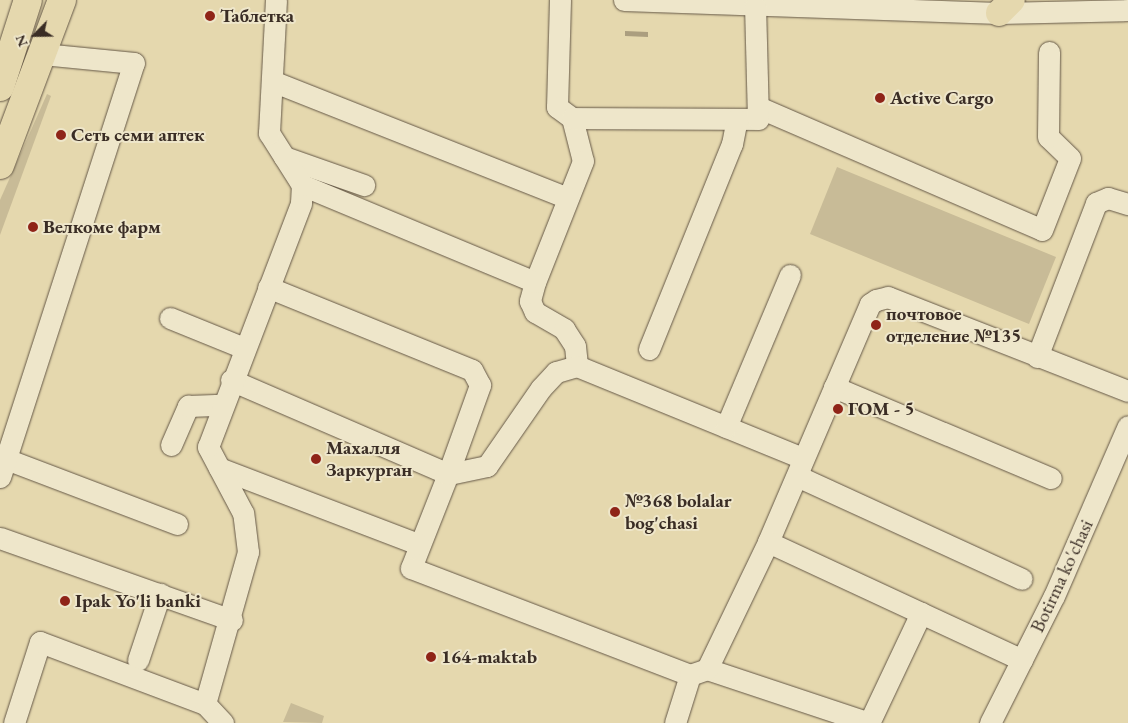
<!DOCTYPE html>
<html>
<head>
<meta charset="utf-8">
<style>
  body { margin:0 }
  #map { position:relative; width:1128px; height:723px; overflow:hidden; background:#e5d8ae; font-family:"EB Garamond",serif }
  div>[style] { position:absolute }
  .green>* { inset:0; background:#c8bb97 }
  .water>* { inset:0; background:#ab9e7f }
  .roads { filter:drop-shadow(0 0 1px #655847) drop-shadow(0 0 1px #655847) }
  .minor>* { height:21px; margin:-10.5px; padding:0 10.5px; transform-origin:10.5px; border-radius:10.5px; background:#eee6ca }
  .major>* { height:26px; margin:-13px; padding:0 13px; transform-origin:13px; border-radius:13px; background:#e5d8ae }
  .highway>* { height:28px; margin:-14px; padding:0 14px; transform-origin:14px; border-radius:14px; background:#e5d8ae }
  .dots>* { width:14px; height:14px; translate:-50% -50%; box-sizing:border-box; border:2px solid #eee6ca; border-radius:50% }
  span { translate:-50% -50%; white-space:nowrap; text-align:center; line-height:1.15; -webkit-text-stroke:4px #eee6ca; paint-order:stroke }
  .poi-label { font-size:19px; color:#3a2d25; font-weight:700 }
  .left { translate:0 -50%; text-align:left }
  .street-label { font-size:19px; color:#3a2d25 }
  .north { position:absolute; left:10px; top:10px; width:50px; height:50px; -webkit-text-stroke:4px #eee6ca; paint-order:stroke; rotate:247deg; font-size:14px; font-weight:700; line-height:20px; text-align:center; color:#3a2d25 }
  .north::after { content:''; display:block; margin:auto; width:18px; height:22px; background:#3a2d25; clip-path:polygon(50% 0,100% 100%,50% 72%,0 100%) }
</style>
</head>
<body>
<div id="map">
  <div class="green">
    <div style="clip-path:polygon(47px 94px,51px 96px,0 235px,0 200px)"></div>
    <div style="clip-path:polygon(837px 167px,1056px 257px,1029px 324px,810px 234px)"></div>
    <div style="clip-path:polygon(291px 703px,324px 716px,322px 723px,283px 722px)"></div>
  </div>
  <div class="water">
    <div style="clip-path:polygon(625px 31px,648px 32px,648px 37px,625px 36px)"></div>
  </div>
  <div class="roads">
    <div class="minor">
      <div style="left:560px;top:0;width:107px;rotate:91.6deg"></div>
      <div style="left:557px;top:107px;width:19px;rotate:36deg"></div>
      <div style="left:572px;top:118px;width:44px;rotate:75.7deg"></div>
      <div style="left:583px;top:161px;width:130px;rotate:111.6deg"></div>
      <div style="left:535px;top:282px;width:20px;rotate:105deg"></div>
      <div style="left:530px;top:301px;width:12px;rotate:66deg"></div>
      <div style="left:535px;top:312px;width:34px;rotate:30deg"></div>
      <div style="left:564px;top:329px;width:20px;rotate:57deg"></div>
      <div style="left:575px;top:346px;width:20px;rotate:84deg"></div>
      <div style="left:577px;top:366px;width:244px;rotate:22.2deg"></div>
      <div style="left:624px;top:0;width:375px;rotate:2deg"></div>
      <div style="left:999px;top:13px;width:129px;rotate:-1.3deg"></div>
      <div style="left:272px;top:81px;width:318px;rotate:21.6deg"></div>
      <div style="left:758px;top:107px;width:309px;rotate:23.4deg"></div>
      <div style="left:1042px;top:230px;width:77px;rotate:-68.7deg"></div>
      <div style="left:1070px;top:158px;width:30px;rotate:-136deg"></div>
      <div style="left:1048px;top:137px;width:85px;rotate:-89.3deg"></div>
      <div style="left:572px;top:118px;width:186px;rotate:0.3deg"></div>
      <div style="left:758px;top:119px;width:113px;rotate:-91.5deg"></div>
      <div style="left:284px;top:157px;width:85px;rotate:19.3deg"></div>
      <div style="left:302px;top:185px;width:252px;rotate:22.6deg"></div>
      <div style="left:170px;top:318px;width:80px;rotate:22.1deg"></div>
      <div style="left:649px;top:349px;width:221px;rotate:-68deg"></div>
      <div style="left:732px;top:144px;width:25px;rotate:-79deg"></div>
      <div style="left:1037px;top:357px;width:165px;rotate:-69deg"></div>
      <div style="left:1096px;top:203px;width:13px;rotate:-23deg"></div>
      <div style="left:1108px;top:198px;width:21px;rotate:17deg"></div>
      <div style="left:577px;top:366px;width:22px;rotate:164deg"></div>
      <div style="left:556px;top:372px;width:22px;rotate:133deg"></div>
      <div style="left:541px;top:388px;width:95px;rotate:124.7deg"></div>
      <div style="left:487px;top:466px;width:40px;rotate:168deg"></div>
      <div style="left:448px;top:474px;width:101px;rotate:111.5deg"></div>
      <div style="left:411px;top:568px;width:299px;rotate:21deg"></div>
      <div style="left:231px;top:380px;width:236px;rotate:23.4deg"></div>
      <div style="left:448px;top:474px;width:95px;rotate:-70.2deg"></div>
      <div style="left:480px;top:385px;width:17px;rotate:-118deg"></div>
      <div style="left:472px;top:370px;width:220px;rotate:-157.9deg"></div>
      <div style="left:834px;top:387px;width:235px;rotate:22.8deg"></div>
      <div style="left:726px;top:427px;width:165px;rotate:-67.2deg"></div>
      <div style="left:171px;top:445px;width:43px;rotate:-66.4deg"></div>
      <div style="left:188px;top:406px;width:34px;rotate:-2deg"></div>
      <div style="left:6px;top:459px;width:183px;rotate:20.8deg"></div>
      <div style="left:219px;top:468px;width:213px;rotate:20.9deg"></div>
      <div style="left:797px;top:476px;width:247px;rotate:24.6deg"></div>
      <div style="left:0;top:477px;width:435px;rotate:-72.1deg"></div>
      <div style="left:134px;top:63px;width:92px;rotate:-174.4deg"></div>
      <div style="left:0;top:538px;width:246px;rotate:19.5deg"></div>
      <div style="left:768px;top:542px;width:259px;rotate:-66.8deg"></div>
      <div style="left:870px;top:304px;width:7px;rotate:-34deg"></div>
      <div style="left:876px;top:300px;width:12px;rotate:-14deg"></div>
      <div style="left:888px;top:297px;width:258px;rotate:21.4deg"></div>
      <div style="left:138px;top:660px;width:70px;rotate:-71.6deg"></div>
      <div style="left:707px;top:669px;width:171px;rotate:18.4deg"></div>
      <div style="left:14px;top:723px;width:85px;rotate:-72.2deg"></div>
      <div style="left:40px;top:642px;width:176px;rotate:20.6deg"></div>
      <div style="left:223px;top:723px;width:26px;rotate:-133deg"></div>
      <div style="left:205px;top:704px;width:158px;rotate:-74.2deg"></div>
      <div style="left:248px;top:552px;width:39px;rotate:-97deg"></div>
      <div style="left:243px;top:513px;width:75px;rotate:-117.9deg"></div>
      <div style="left:208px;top:447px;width:261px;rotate:-69.1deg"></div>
      <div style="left:301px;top:203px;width:18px;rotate:-87deg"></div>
      <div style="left:302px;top:185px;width:62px;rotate:-122.4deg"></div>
      <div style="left:269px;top:133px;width:133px;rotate:-87deg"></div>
      <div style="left:675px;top:723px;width:50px;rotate:-72.6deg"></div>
      <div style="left:690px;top:675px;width:18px;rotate:-19deg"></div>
      <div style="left:707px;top:669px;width:141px;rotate:-64.3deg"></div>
      <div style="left:768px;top:542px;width:280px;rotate:24.9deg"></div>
      <div style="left:869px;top:723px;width:122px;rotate:-64.7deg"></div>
      <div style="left:990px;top:723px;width:142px;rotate:-63.3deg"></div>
      <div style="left:1054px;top:596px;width:185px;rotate:-66.5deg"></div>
    </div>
    <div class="major">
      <div style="left:999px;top:13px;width:18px;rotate:-45deg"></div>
    </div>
    <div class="highway">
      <div style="left:0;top:87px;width:91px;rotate:-72.2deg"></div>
      <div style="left:0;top:165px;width:176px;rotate:-69.4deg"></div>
    </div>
  </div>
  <div class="dots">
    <div style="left:210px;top:16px;background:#8f2418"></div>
    <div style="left:880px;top:98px;background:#8f2418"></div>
    <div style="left:61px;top:135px;background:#8f2418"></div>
    <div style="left:33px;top:227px;background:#8f2418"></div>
    <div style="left:876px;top:325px;background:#8f2418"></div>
    <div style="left:838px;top:409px;background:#8f2418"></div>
    <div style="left:316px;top:459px;background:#8f2418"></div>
    <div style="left:615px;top:512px;background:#8f2418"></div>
    <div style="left:65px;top:601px;background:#8f2418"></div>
    <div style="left:431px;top:657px;background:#8f2418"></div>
  </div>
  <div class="poi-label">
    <span class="left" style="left:220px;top:16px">Таблетка</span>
    <span class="left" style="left:890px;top:98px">Active Cargo</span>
    <span class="left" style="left:71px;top:135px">Сеть семи аптек</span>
    <span class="left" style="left:43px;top:227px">Велкоме фарм</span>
    <span class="left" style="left:886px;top:325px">почтовое<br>отделение №135</span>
    <span class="left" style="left:848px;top:409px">ГОМ - 5</span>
    <span class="left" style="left:326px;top:459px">Махалля<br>Заркурган</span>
    <span class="left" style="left:625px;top:512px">№368 bolalar<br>bog'chasi</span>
    <span class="left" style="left:75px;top:601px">Ipak Yo'li banki</span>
    <span class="left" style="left:441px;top:657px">164-maktab</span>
  </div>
  <div class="street-label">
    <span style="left:1062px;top:576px;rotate:-65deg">Botirma ko'chasi</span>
  </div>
  <div class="north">N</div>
</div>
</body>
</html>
